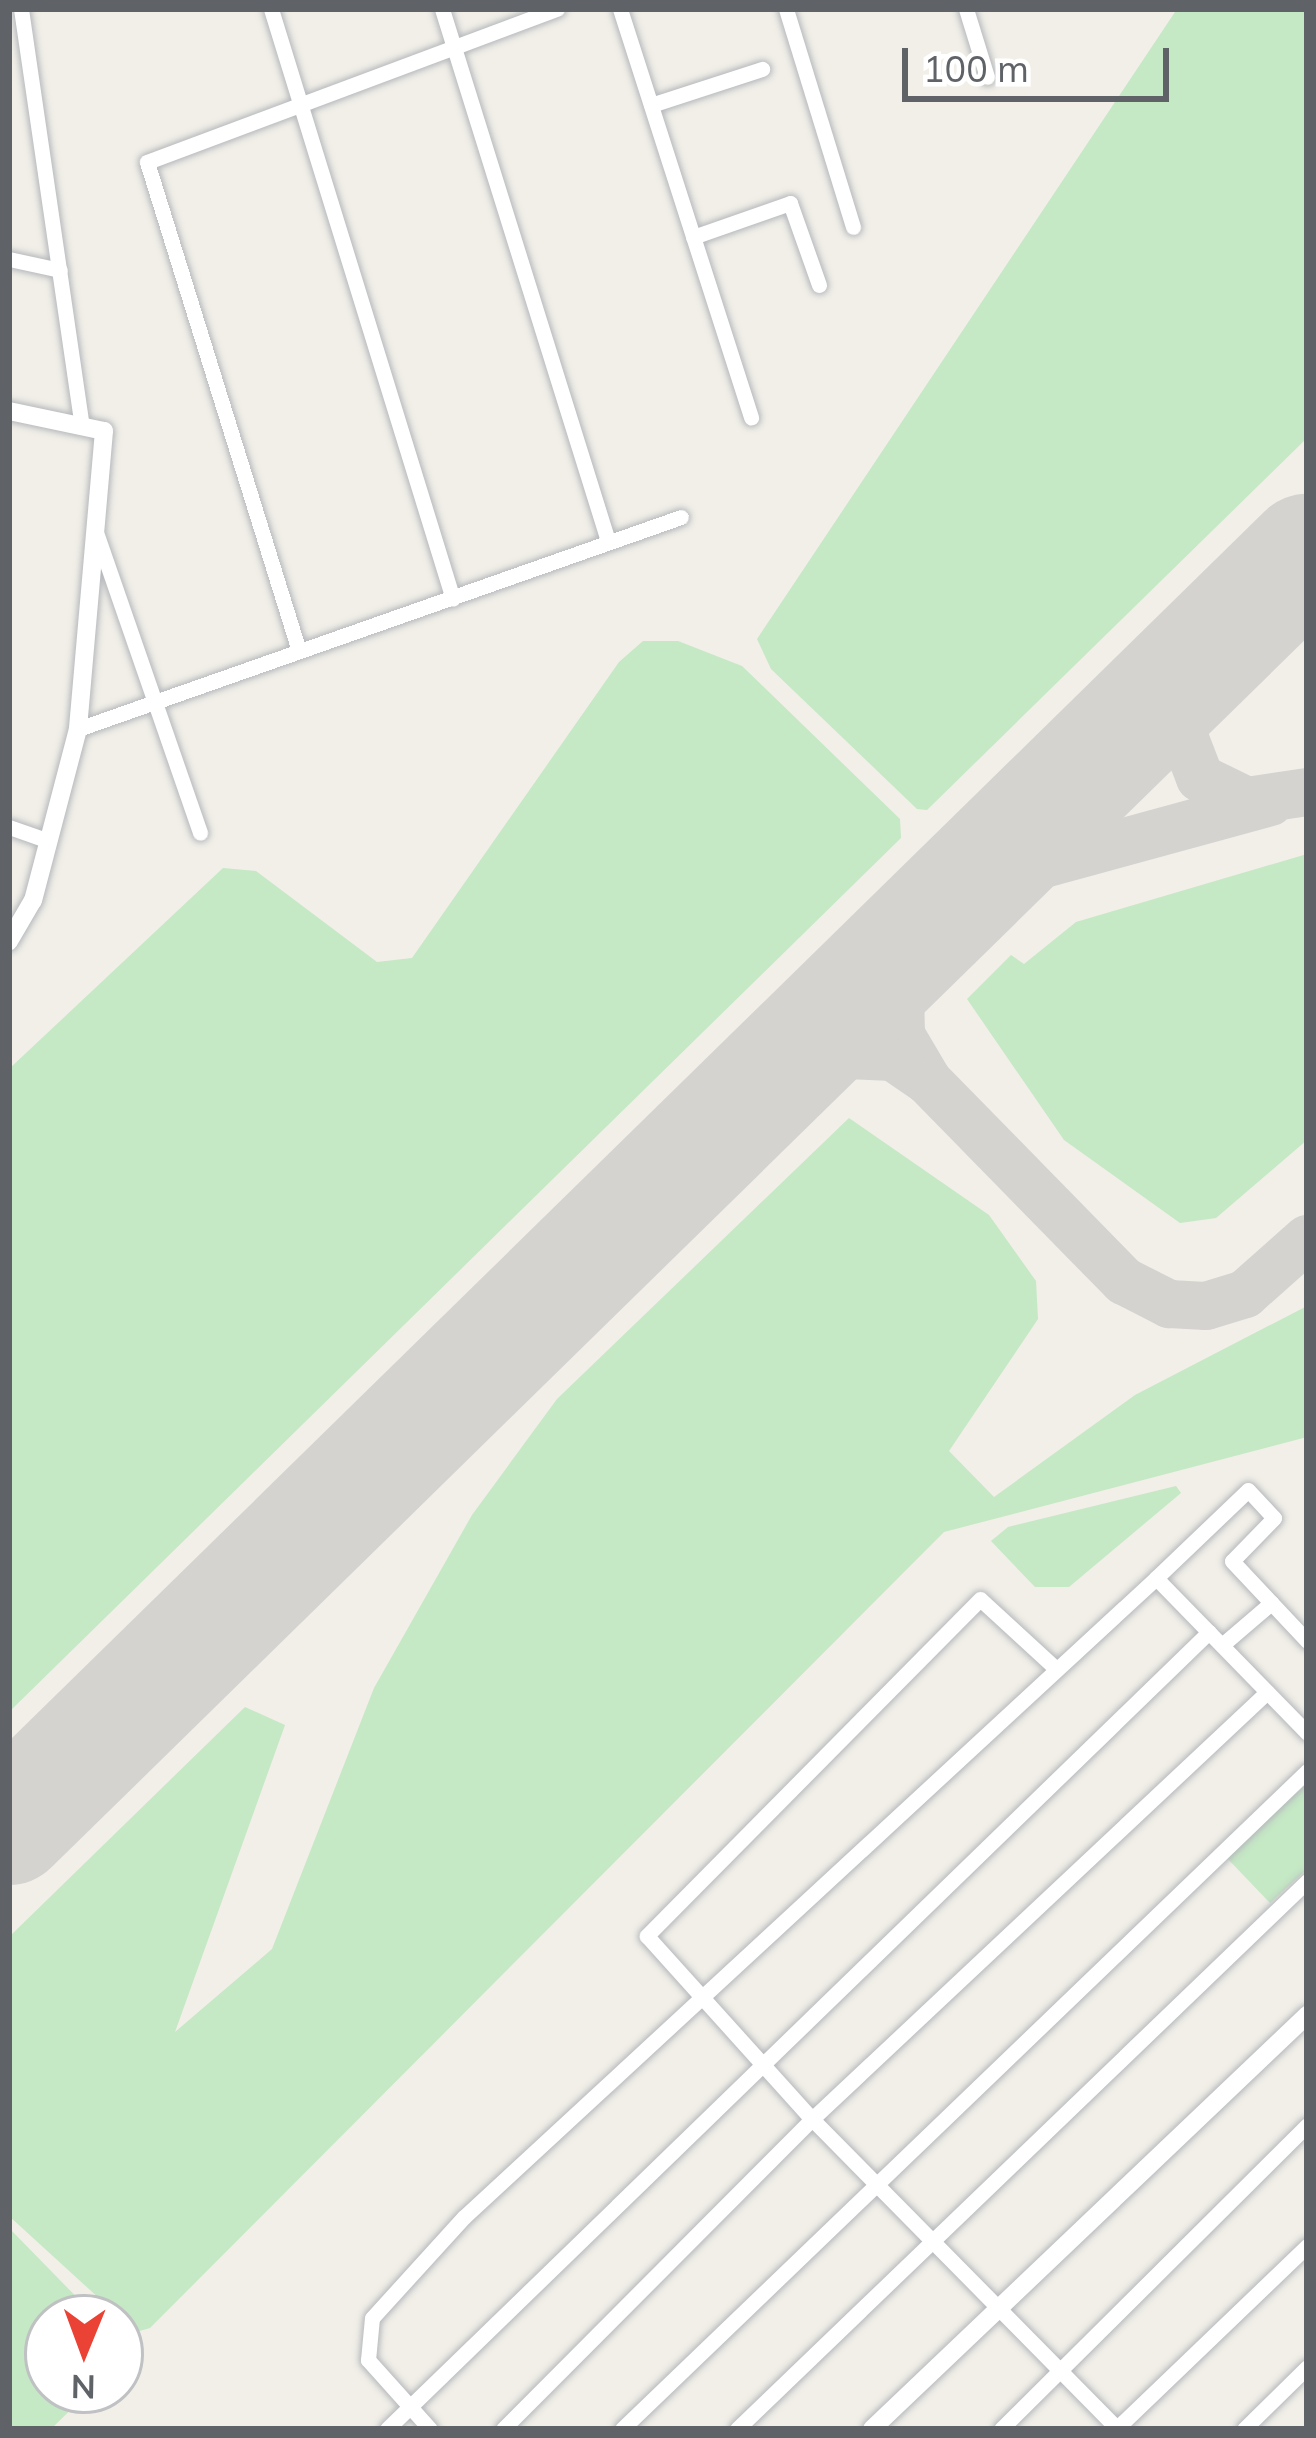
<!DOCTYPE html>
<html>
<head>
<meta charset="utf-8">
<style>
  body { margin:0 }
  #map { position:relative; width:1316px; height:2438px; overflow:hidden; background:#f1efe8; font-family:Mulish,sans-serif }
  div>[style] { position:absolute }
  .green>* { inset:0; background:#c5e8c5 }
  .taxiway>* { height:48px; margin:-24px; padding:0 24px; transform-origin:24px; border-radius:24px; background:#d4d3d0 }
  .runway>* { height:120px; margin:-60px; padding:0 60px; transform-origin:60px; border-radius:60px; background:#d4d3d0 }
  .roads { filter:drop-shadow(0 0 3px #b5b8bc) drop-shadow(0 0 3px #b5b8bc) }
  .minor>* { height:15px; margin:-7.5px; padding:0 7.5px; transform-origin:7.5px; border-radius:7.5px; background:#fff }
  .tertiary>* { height:18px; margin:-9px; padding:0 9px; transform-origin:9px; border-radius:9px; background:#fff }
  span { translate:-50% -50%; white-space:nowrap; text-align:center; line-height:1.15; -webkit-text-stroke:9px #fff; paint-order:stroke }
  .frame { position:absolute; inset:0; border:12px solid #5f6368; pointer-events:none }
  .north { position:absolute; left:24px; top:2294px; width:120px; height:120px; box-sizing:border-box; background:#fff; border:3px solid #bfc1c3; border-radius:50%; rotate:181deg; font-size:33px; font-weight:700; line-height:48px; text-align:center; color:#5f6368 }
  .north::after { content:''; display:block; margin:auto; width:42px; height:54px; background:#ea4335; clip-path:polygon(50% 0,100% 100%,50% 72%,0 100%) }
  .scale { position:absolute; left:902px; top:48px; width:267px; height:54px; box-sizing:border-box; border:6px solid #5f6368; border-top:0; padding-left:15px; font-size:36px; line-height:42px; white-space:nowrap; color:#5f6368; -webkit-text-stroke:9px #fff; paint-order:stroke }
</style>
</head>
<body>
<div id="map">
  <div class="green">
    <div style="clip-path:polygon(1177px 9px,1307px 9px,1307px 438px,927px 810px,917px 809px,771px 669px,757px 639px)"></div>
    <div style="clip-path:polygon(643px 641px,678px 641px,742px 666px,900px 819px,901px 838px,9px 1712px,9px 1069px,223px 868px,256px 871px,377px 962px,412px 958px,619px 662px)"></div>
    <div style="clip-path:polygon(1307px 854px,1307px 1140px,1216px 1218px,1180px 1223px,1064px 1140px,967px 999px,1011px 955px,1024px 964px,1076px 922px)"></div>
    <div style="clip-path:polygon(849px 1118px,989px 1215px,1036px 1281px,1038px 1319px,949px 1451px,994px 1497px,1135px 1395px,1307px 1306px,1307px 1437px,944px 1532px,150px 2328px,136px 2332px,9px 2216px,9px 1937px,245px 1707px,285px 1725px,175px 2032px,272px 1949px,374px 1688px,472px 1515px,557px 1399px)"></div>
    <div style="clip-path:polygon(1176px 1486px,1181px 1493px,1069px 1587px,1035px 1587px,991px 1541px,1008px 1527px)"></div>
    <div style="clip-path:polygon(1307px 1784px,1307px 1869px,1270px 1903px,1225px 1856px)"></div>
    <div style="clip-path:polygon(9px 2228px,97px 2318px,48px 2318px,48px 2390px,91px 2390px,51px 2429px,9px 2429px)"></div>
  </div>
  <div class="taxiway">
    <div style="left:1200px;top:658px;width:64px;rotate:111deg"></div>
    <div style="left:1177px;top:718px;width:64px;rotate:69deg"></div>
    <div style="left:1200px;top:778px;width:52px;rotate:26.1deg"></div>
    <div style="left:1247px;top:801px;width:61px;rotate:-8.5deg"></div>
    <div style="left:971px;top:884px;width:310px;rotate:-15.3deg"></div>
    <div style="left:928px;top:1081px;width:53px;rotate:-120.4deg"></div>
    <div style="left:901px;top:1035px;width:43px;rotate:-91.3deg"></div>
    <div style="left:900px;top:992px;width:92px;rotate:-62deg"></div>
    <div style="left:742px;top:1107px;width:98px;rotate:-32.9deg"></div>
    <div style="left:824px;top:1054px;width:69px;rotate:2.5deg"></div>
    <div style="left:893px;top:1057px;width:42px;rotate:34.4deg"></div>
    <div style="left:928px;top:1081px;width:280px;rotate:45.6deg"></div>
    <div style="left:1124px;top:1281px;width:51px;rotate:27.1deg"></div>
    <div style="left:1169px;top:1304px;width:37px;rotate:3deg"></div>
    <div style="left:1206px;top:1306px;width:41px;rotate:-17.1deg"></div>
    <div style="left:1245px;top:1294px;width:83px;rotate:-41.6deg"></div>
  </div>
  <div class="runway">
    <div style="left:9px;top:1825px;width:1817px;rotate:-44.4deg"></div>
  </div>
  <div class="roads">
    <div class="minor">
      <div style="left:21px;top:9px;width:421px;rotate:81.7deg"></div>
      <div style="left:271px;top:9px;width:617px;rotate:72.86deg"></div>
      <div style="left:442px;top:9px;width:557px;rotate:72.67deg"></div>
      <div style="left:620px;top:9px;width:429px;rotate:72.2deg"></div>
      <div style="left:786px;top:9px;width:228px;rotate:72.9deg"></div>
      <div style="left:966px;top:9px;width:71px;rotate:72.8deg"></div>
      <div style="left:651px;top:105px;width:117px;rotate:-18deg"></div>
      <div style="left:693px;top:237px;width:103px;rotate:-19.3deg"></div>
      <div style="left:790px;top:203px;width:87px;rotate:70.5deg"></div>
      <div style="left:9px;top:259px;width:52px;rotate:12.2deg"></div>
      <div style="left:97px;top:535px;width:315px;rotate:70.9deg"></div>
      <div style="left:299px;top:651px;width:512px;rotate:-107.27deg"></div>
      <div style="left:147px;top:162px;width:438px;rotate:-20.5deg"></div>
      <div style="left:78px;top:729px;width:639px;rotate:-19.37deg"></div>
      <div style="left:9px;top:827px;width:42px;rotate:19.3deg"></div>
      <div style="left:1156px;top:1578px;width:127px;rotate:-43.7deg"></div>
      <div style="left:1248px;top:1490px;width:38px;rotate:47deg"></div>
      <div style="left:1274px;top:1518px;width:60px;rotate:134.3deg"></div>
      <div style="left:1232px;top:1561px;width:110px;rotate:46.8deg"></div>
      <div style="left:1222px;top:1645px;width:65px;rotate:-40.6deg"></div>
      <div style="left:1054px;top:1667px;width:100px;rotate:-137.4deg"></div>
      <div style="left:980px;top:1599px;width:474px;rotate:134.7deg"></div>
      <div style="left:647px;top:1936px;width:246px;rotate:48deg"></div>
      <div style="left:812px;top:2119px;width:436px;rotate:45.4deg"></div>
      <div style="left:387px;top:2429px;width:1145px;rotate:-44.12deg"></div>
      <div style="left:430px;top:2429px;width:93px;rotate:-131.9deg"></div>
      <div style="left:368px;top:2360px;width:42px;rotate:-84.6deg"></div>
      <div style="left:372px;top:2318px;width:137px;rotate:-47.7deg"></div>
      <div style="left:464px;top:2217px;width:942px;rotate:-42.72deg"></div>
      <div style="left:1156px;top:1578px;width:216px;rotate:45.7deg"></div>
      <div style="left:503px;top:2429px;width:438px;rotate:-45.1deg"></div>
      <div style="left:812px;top:2119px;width:624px;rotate:-43.18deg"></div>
      <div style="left:622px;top:2429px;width:950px;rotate:-43.85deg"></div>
      <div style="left:737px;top:2429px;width:791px;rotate:-43.87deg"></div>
      <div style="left:1001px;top:2429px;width:431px;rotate:-44.8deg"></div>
      <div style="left:1116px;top:2429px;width:265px;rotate:-43.8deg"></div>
      <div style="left:1244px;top:2429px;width:88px;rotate:-44.5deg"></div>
    </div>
    <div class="tertiary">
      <div style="left:9px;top:411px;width:97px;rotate:11.9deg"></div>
      <div style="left:104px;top:431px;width:299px;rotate:95deg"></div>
      <div style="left:78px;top:729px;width:177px;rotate:104.7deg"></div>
      <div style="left:33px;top:900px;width:48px;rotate:120.3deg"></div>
      <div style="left:872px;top:2429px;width:601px;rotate:-43.58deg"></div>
    </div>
  </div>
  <div class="frame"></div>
  <div class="north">N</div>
  <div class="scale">100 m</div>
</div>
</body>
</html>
